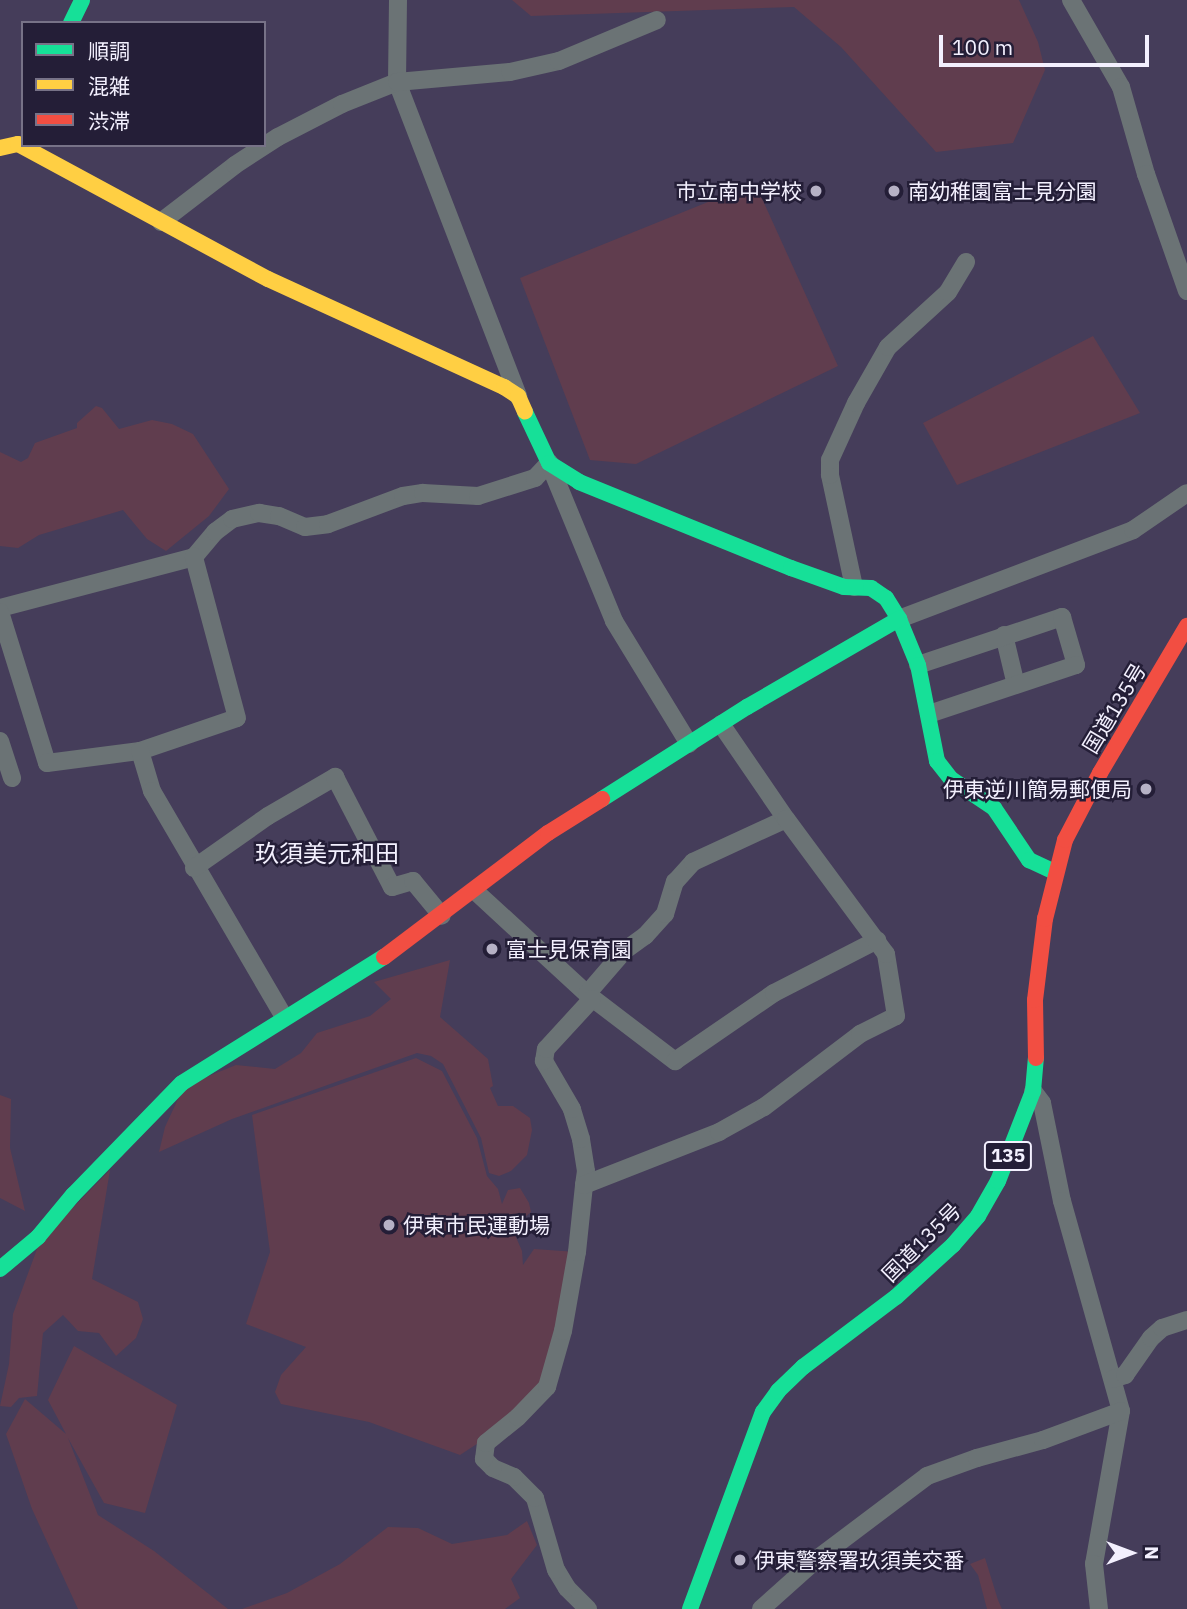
<!DOCTYPE html>
<html>
<head>
<meta charset="utf-8">
<style>
  body { margin:0 }
  #map { position:relative; width:1187px; height:1609px; overflow:hidden; background:#453d5a; font-family:"IBM Plex Sans","Noto Sans JP",sans-serif }
  div>[style] { position:absolute }
  .green>* { inset:0; background:#603d4e }
  .street>* { height:18px; margin:-9px; padding:0 9px; transform-origin:9px; border-radius:9px; background:#6b7375 }
  .fast>* { height:16px; margin:-8px; padding:0 8px; transform-origin:8px; border-radius:8px; background:#16e098 }
  .slow>* { height:16px; margin:-8px; padding:0 8px; transform-origin:8px; border-radius:8px; background:#ffcf43 }
  .jam>* { height:16px; margin:-8px; padding:0 8px; transform-origin:8px; border-radius:8px; background:#f24e42 }
  .dots>* { width:19px; height:19px; translate:-50% -50%; box-sizing:border-box; border:4px solid #241e37; border-radius:50% }
  span { translate:-50% -50%; white-space:nowrap; text-align:center; line-height:1.15; -webkit-text-stroke:5px #241e37; paint-order:stroke }
  .shield-label span { padding:2px 5px; background:#241e37; border:2px solid; border-radius:5px; -webkit-text-stroke-width:0 }
  .shield-label { font-size:19px; color:#f3f0fe; font-weight:700 }
  .poi-label { font-size:21px; color:#f3f0fe }
  .right { translate:-100% -50%; text-align:right }
  .left { translate:0 -50%; text-align:left }
  .street-label { font-size:21px; color:#f3f0fe }
  .quarter-label { font-size:24px; color:#f3f0fe }
  .legend { position:absolute; left:21px; top:21px; width:245px; height:126px; box-sizing:border-box; background:#241e37; border:2px solid #777287; margin:0; padding:9px 12px; list-style:none; font-size:21px; color:#f3f0fe }
  .legend li { display:flex; align-items:center; gap:14px; height:35px }
  .legend b { width:35px; border:2px solid #777287 }
  .north { position:absolute; left:1096px; top:1518px; width:70px; height:70px; -webkit-text-stroke:5px #241e37; paint-order:stroke; rotate:90deg; font-size:19px; font-weight:700; line-height:28px; text-align:center; color:#f3f0fe }
  .north::after { content:''; display:block; margin:auto; width:24px; height:32px; background:#f3f0fe; clip-path:polygon(50% 0,100% 100%,50% 72%,0 100%) }
  .scale { position:absolute; left:939px; top:35px; width:210px; height:32px; box-sizing:border-box; border:4px solid #f3f0fe; border-top:0; padding-left:9px; font-size:21px; line-height:24px; white-space:nowrap; color:#f3f0fe; -webkit-text-stroke:5px #241e37; paint-order:stroke }
</style>
</head>
<body>
<div id="map">
  <div class="green">
    <div style="clip-path:polygon(512px 0,1019px 0,1038px 42px,1045px 70px,1013px 143px,936px 152px,841px 47px,794px 7px,531px 16px)"></div>
    <div style="clip-path:polygon(755px 183px,838px 366px,636px 464px,590px 460px,520px 278px)"></div>
    <div style="clip-path:polygon(1093px 336px,1140px 413px,957px 485px,923px 423px)"></div>
    <div style="clip-path:polygon(96px 406px,102px 408px,119px 429px,152px 420px,172px 424px,193px 434px,229px 489px,209px 516px,166px 551px,147px 539px,123px 510px,39px 535px,18px 548px,0 546px,0 452px,21px 462px,28px 458px,35px 443px,77px 428px,77px 423px)"></div>
    <div style="clip-path:polygon(450px 960px,440px 1017px,488px 1059px,493px 1086px,490px 1088px,498px 1106px,513px 1106px,530px 1118px,532px 1130px,527px 1155px,511px 1171px,499px 1176px,489px 1173px,481px 1138px,443px 1064px,431px 1056px,417px 1053px,232px 1119px,159px 1152px,165px 1127px,184px 1086px,236px 1065px,275px 1069px,301px 1053px,317px 1033px,370px 1016px,391px 999px,374px 982px)"></div>
    <div style="clip-path:polygon(416px 1058px,442px 1071px,477px 1138px,487px 1176px,498px 1189px,502px 1204px,508px 1190px,520px 1188px,529px 1203px,531px 1212px,512px 1228px,522px 1251px,523px 1265px,534px 1249px,577px 1252px,558px 1355px,518px 1417px,460px 1455px,369px 1422px,281px 1404px,275px 1392px,281px 1375px,306px 1347px,246px 1324px,270px 1252px,252px 1115px)"></div>
    <div style="clip-path:polygon(0 1095px,11px 1099px,10px 1148px,25px 1211px,0 1198px)"></div>
    <div style="clip-path:polygon(110px 1170px,92px 1279px,138px 1302px,143px 1319px,136px 1338px,116px 1356px,99px 1333px,78px 1331px,63px 1315px,43px 1333px,37px 1396px,19px 1398px,11px 1407px,0 1406px,9px 1364px,13px 1314px,40px 1241px)"></div>
    <div style="clip-path:polygon(74px 1346px,177px 1405px,145px 1513px,104px 1503px,68px 1438px,98px 1515px,154px 1551px,228px 1609px,78px 1609px,32px 1509px,6px 1434px,25px 1399px,66px 1434px,48px 1400px)"></div>
    <div style="clip-path:polygon(527px 1521px,537px 1545px,511px 1579px,520px 1598px,505px 1609px,242px 1609px,287px 1593px,340px 1564px,388px 1527px,418px 1528px,452px 1544px,507px 1535px)"></div>
    <div style="clip-path:polygon(985px 1558px,998px 1600px,1002px 1609px,987px 1609px,978px 1575px,970px 1564px)"></div>
  </div>
  <div class="street">
    <div style="left:398px;top:0;width:82px;rotate:90.7deg"></div>
    <div style="left:397px;top:82px;width:337px;rotate:68.9deg"></div>
    <div style="left:1071px;top:0;width:100px;rotate:60.1deg"></div>
    <div style="left:1121px;top:87px;width:91px;rotate:74deg"></div>
    <div style="left:1146px;top:174px;width:124px;rotate:70.7deg"></div>
    <div style="left:161px;top:222px;width:93px;rotate:-37.6deg"></div>
    <div style="left:235px;top:165px;width:51px;rotate:-33.1deg"></div>
    <div style="left:278px;top:137px;width:72px;rotate:-27.3deg"></div>
    <div style="left:342px;top:104px;width:59px;rotate:-21.8deg"></div>
    <div style="left:397px;top:82px;width:113px;rotate:-5.1deg"></div>
    <div style="left:510px;top:72px;width:50px;rotate:-12.7deg"></div>
    <div style="left:559px;top:61px;width:106px;rotate:-22.7deg"></div>
    <div style="left:854px;top:587px;width:115px;rotate:-102.1deg"></div>
    <div style="left:830px;top:475px;width:15px;rotate:-90deg"></div>
    <div style="left:830px;top:460px;width:63px;rotate:-65.5deg"></div>
    <div style="left:856px;top:403px;width:64px;rotate:-60.3deg"></div>
    <div style="left:888px;top:347px;width:81px;rotate:-42.5deg"></div>
    <div style="left:948px;top:292px;width:35px;rotate:-59deg"></div>
    <div style="left:0;top:608px;width:201px;rotate:-14.7deg"></div>
    <div style="left:194px;top:557px;width:33px;rotate:-50deg"></div>
    <div style="left:215px;top:532px;width:21px;rotate:-37deg"></div>
    <div style="left:232px;top:519px;width:28px;rotate:-13deg"></div>
    <div style="left:259px;top:513px;width:20px;rotate:9deg"></div>
    <div style="left:279px;top:516px;width:28px;rotate:23deg"></div>
    <div style="left:305px;top:527px;width:23px;rotate:-7deg"></div>
    <div style="left:328px;top:524px;width:80px;rotate:-20.5deg"></div>
    <div style="left:403px;top:496px;width:20px;rotate:-9deg"></div>
    <div style="left:423px;top:493px;width:55px;rotate:3.1deg"></div>
    <div style="left:478px;top:496px;width:60px;rotate:-17.5deg"></div>
    <div style="left:535px;top:478px;width:21px;rotate:-47deg"></div>
    <div style="left:549px;top:463px;width:171px;rotate:67.6deg"></div>
    <div style="left:614px;top:621px;width:144px;rotate:58.6deg"></div>
    <div style="left:0;top:612px;width:158px;rotate:72.7deg"></div>
    <div style="left:47px;top:763px;width:94px;rotate:-7.4deg"></div>
    <div style="left:140px;top:751px;width:102px;rotate:-18.8deg"></div>
    <div style="left:237px;top:718px;width:167px;rotate:-105deg"></div>
    <div style="left:899px;top:619px;width:250px;rotate:-20.8deg"></div>
    <div style="left:1133px;top:530px;width:65px;rotate:-34.4deg"></div>
    <div style="left:1004px;top:635px;width:51px;rotate:76.5deg"></div>
    <div style="left:918px;top:665px;width:152px;rotate:-18.4deg"></div>
    <div style="left:1062px;top:617px;width:50px;rotate:73.7deg"></div>
    <div style="left:1076px;top:665px;width:155px;rotate:161.6deg"></div>
    <div style="left:0;top:741px;width:39px;rotate:72deg"></div>
    <div style="left:140px;top:751px;width:42px;rotate:73.3deg"></div>
    <div style="left:152px;top:791px;width:262px;rotate:59.7deg"></div>
    <div style="left:194px;top:868px;width:90px;rotate:-35.1deg"></div>
    <div style="left:268px;top:816px;width:78px;rotate:-30.2deg"></div>
    <div style="left:335px;top:777px;width:124px;rotate:62.6deg"></div>
    <div style="left:392px;top:887px;width:22px;rotate:-16deg"></div>
    <div style="left:413px;top:881px;width:45px;rotate:50.4deg"></div>
    <div style="left:475px;top:891px;width:152px;rotate:42.6deg"></div>
    <div style="left:587px;top:994px;width:111px;rotate:37.3deg"></div>
    <div style="left:675px;top:1061px;width:120px;rotate:-34.5deg"></div>
    <div style="left:774px;top:993px;width:116px;rotate:-27.2deg"></div>
    <div style="left:587px;top:994px;width:57px;rotate:-49.3deg"></div>
    <div style="left:624px;top:951px;width:26px;rotate:-36deg"></div>
    <div style="left:645px;top:936px;width:30px;rotate:-48deg"></div>
    <div style="left:665px;top:914px;width:34px;rotate:-73deg"></div>
    <div style="left:675px;top:882px;width:27px;rotate:-48deg"></div>
    <div style="left:693px;top:862px;width:102px;rotate:-24.8deg"></div>
    <div style="left:786px;top:819px;width:115px;rotate:-124.4deg"></div>
    <div style="left:1033px;top:1091px;width:15px;rotate:53deg"></div>
    <div style="left:1042px;top:1103px;width:100px;rotate:78.5deg"></div>
    <div style="left:1062px;top:1201px;width:218px;rotate:74.3deg"></div>
    <div style="left:1121px;top:1411px;width:155px;rotate:100deg"></div>
    <div style="left:1094px;top:1564px;width:45px;rotate:83.7deg"></div>
    <div style="left:584px;top:1185px;width:14px;rotate:-82deg"></div>
    <div style="left:586px;top:1171px;width:32px;rotate:-99deg"></div>
    <div style="left:581px;top:1139px;width:31px;rotate:-107deg"></div>
    <div style="left:572px;top:1109px;width:56px;rotate:-120.3deg"></div>
    <div style="left:544px;top:1061px;width:12px;rotate:-81deg"></div>
    <div style="left:546px;top:1049px;width:68px;rotate:-47.4deg"></div>
    <div style="left:1113px;top:1379px;width:13px;rotate:-18deg"></div>
    <div style="left:1125px;top:1375px;width:45px;rotate:-54.9deg"></div>
    <div style="left:1151px;top:1338px;width:15px;rotate:-42deg"></div>
    <div style="left:1162px;top:1328px;width:26px;rotate:-18deg"></div>
    <div style="left:588px;top:1609px;width:30px;rotate:-135deg"></div>
    <div style="left:567px;top:1588px;width:21px;rotate:-121deg"></div>
    <div style="left:556px;top:1570px;width:75px;rotate:-106.3deg"></div>
    <div style="left:535px;top:1498px;width:30px;rotate:-135deg"></div>
    <div style="left:514px;top:1477px;width:23px;rotate:-157deg"></div>
    <div style="left:493px;top:1468px;width:13px;rotate:-135deg"></div>
    <div style="left:484px;top:1459px;width:16px;rotate:-83deg"></div>
    <div style="left:486px;top:1443px;width:41px;rotate:-39.1deg"></div>
    <div style="left:518px;top:1417px;width:42px;rotate:-46deg"></div>
    <div style="left:547px;top:1387px;width:58px;rotate:-74.1deg"></div>
    <div style="left:563px;top:1331px;width:80px;rotate:-80deg"></div>
    <div style="left:577px;top:1252px;width:67px;rotate:-84deg"></div>
    <div style="left:584px;top:1185px;width:145px;rotate:-21.4deg"></div>
    <div style="left:719px;top:1132px;width:51px;rotate:-29.1deg"></div>
    <div style="left:764px;top:1107px;width:121px;rotate:-37.2deg"></div>
    <div style="left:860px;top:1034px;width:40px;rotate:-26.6deg"></div>
    <div style="left:896px;top:1016px;width:63px;rotate:-99.2deg"></div>
    <div style="left:886px;top:954px;width:168px;rotate:-126.5deg"></div>
    <div style="left:761px;top:1609px;width:75px;rotate:-41.8deg"></div>
    <div style="left:817px;top:1559px;width:138px;rotate:-37deg"></div>
    <div style="left:927px;top:1476px;width:53px;rotate:-19.8deg"></div>
    <div style="left:977px;top:1458px;width:68px;rotate:-15.3deg"></div>
    <div style="left:1043px;top:1440px;width:83px;rotate:-20.4deg"></div>
  </div>
  <div class="fast">
    <div style="left:71px;top:23px;width:25px;rotate:-64deg"></div>
    <div style="left:525px;top:412px;width:56px;rotate:64.8deg"></div>
    <div style="left:549px;top:463px;width:36px;rotate:32deg"></div>
    <div style="left:579px;top:482px;width:229px;rotate:22.1deg"></div>
    <div style="left:791px;top:568px;width:56px;rotate:19.7deg"></div>
    <div style="left:844px;top:587px;width:27px;rotate:2deg"></div>
    <div style="left:871px;top:588px;width:18px;rotate:34deg"></div>
    <div style="left:886px;top:598px;width:25px;rotate:58deg"></div>
    <div style="left:899px;top:619px;width:50px;rotate:67.6deg"></div>
    <div style="left:918px;top:665px;width:98px;rotate:78.8deg"></div>
    <div style="left:937px;top:761px;width:23px;rotate:52deg"></div>
    <div style="left:951px;top:779px;width:52px;rotate:34deg"></div>
    <div style="left:994px;top:808px;width:63px;rotate:56.1deg"></div>
    <div style="left:1029px;top:860px;width:29px;rotate:25deg"></div>
    <div style="left:602px;top:799px;width:172px;rotate:-32.4deg"></div>
    <div style="left:747px;top:707px;width:176px;rotate:-30.1deg"></div>
    <div style="left:0;top:1269px;width:50px;rotate:-40.1deg"></div>
    <div style="left:38px;top:1237px;width:55px;rotate:-50.2deg"></div>
    <div style="left:73px;top:1195px;width:156px;rotate:-45.8deg"></div>
    <div style="left:182px;top:1083px;width:238px;rotate:-32deg"></div>
    <div style="left:690px;top:1609px;width:210px;rotate:-69.7deg"></div>
    <div style="left:763px;top:1412px;width:26px;rotate:-54deg"></div>
    <div style="left:778px;top:1391px;width:35px;rotate:-44deg"></div>
    <div style="left:803px;top:1367px;width:116px;rotate:-37deg"></div>
    <div style="left:896px;top:1297px;width:77px;rotate:-42.4deg"></div>
    <div style="left:953px;top:1245px;width:38px;rotate:-49deg"></div>
    <div style="left:978px;top:1216px;width:40px;rotate:-60.3deg"></div>
    <div style="left:998px;top:1181px;width:97px;rotate:-68.7deg"></div>
    <div style="left:1033px;top:1091px;width:33px;rotate:-85deg"></div>
  </div>
  <div class="slow">
    <div style="left:0;top:148px;width:18px;rotate:-13deg"></div>
    <div style="left:18px;top:144px;width:284px;rotate:28.4deg"></div>
    <div style="left:268px;top:279px;width:260px;rotate:24.6deg"></div>
    <div style="left:504px;top:387px;width:17px;rotate:33deg"></div>
    <div style="left:518px;top:396px;width:17px;rotate:66deg"></div>
  </div>
  <div class="jam">
    <div style="left:384px;top:957px;width:206px;rotate:-37.1deg"></div>
    <div style="left:548px;top:833px;width:64px;rotate:-32.2deg"></div>
    <div style="left:1036px;top:1058px;width:58px;rotate:-91deg"></div>
    <div style="left:1035px;top:1000px;width:82px;rotate:-83deg"></div>
    <div style="left:1045px;top:919px;width:81px;rotate:-75.8deg"></div>
    <div style="left:1065px;top:840px;width:76px;rotate:-62.4deg"></div>
    <div style="left:1100px;top:773px;width:171px;rotate:-59.4deg"></div>
  </div>
  <div class="dots">
    <div style="left:816px;top:191px;background:#b6b1c5"></div>
    <div style="left:894px;top:191px;background:#b6b1c5"></div>
    <div style="left:1146px;top:789px;background:#b6b1c5"></div>
    <div style="left:492px;top:949px;background:#b6b1c5"></div>
    <div style="left:389px;top:1225px;background:#b6b1c5"></div>
    <div style="left:740px;top:1560px;background:#b6b1c5"></div>
  </div>
  <div class="shield-label">
    <span style="left:1008px;top:1156px">135</span>
  </div>
  <div class="poi-label">
    <span class="right" style="left:802px;top:191px">市立南中学校</span>
    <span class="left" style="left:908px;top:191px">南幼稚園富士見分園</span>
    <span class="right" style="left:1132px;top:789px">伊東逆川簡易郵便局</span>
    <span class="left" style="left:506px;top:949px">富士見保育園</span>
    <span class="left" style="left:403px;top:1225px">伊東市民運動場</span>
    <span class="left" style="left:754px;top:1560px">伊東警察署玖須美交番</span>
  </div>
  <div class="street-label">
    <span style="left:1114px;top:708px;rotate:-59deg">国道135号</span>
    <span style="left:921px;top:1242px;rotate:-45deg">国道135号</span>
  </div>
  <div class="quarter-label">
    <span style="left:327px;top:854px">玖須美元和田</span>
  </div>
  <ul class="legend">
  <li><b style="height:9px;background:#16e098"></b>順調</li>
  <li><b style="height:9px;background:#ffcf43"></b>混雑</li>
  <li><b style="height:9px;background:#f24e42"></b>渋滞</li>
  </ul>
  <div class="north">N</div>
  <div class="scale">100 m</div>
</div>
</body>
</html>
